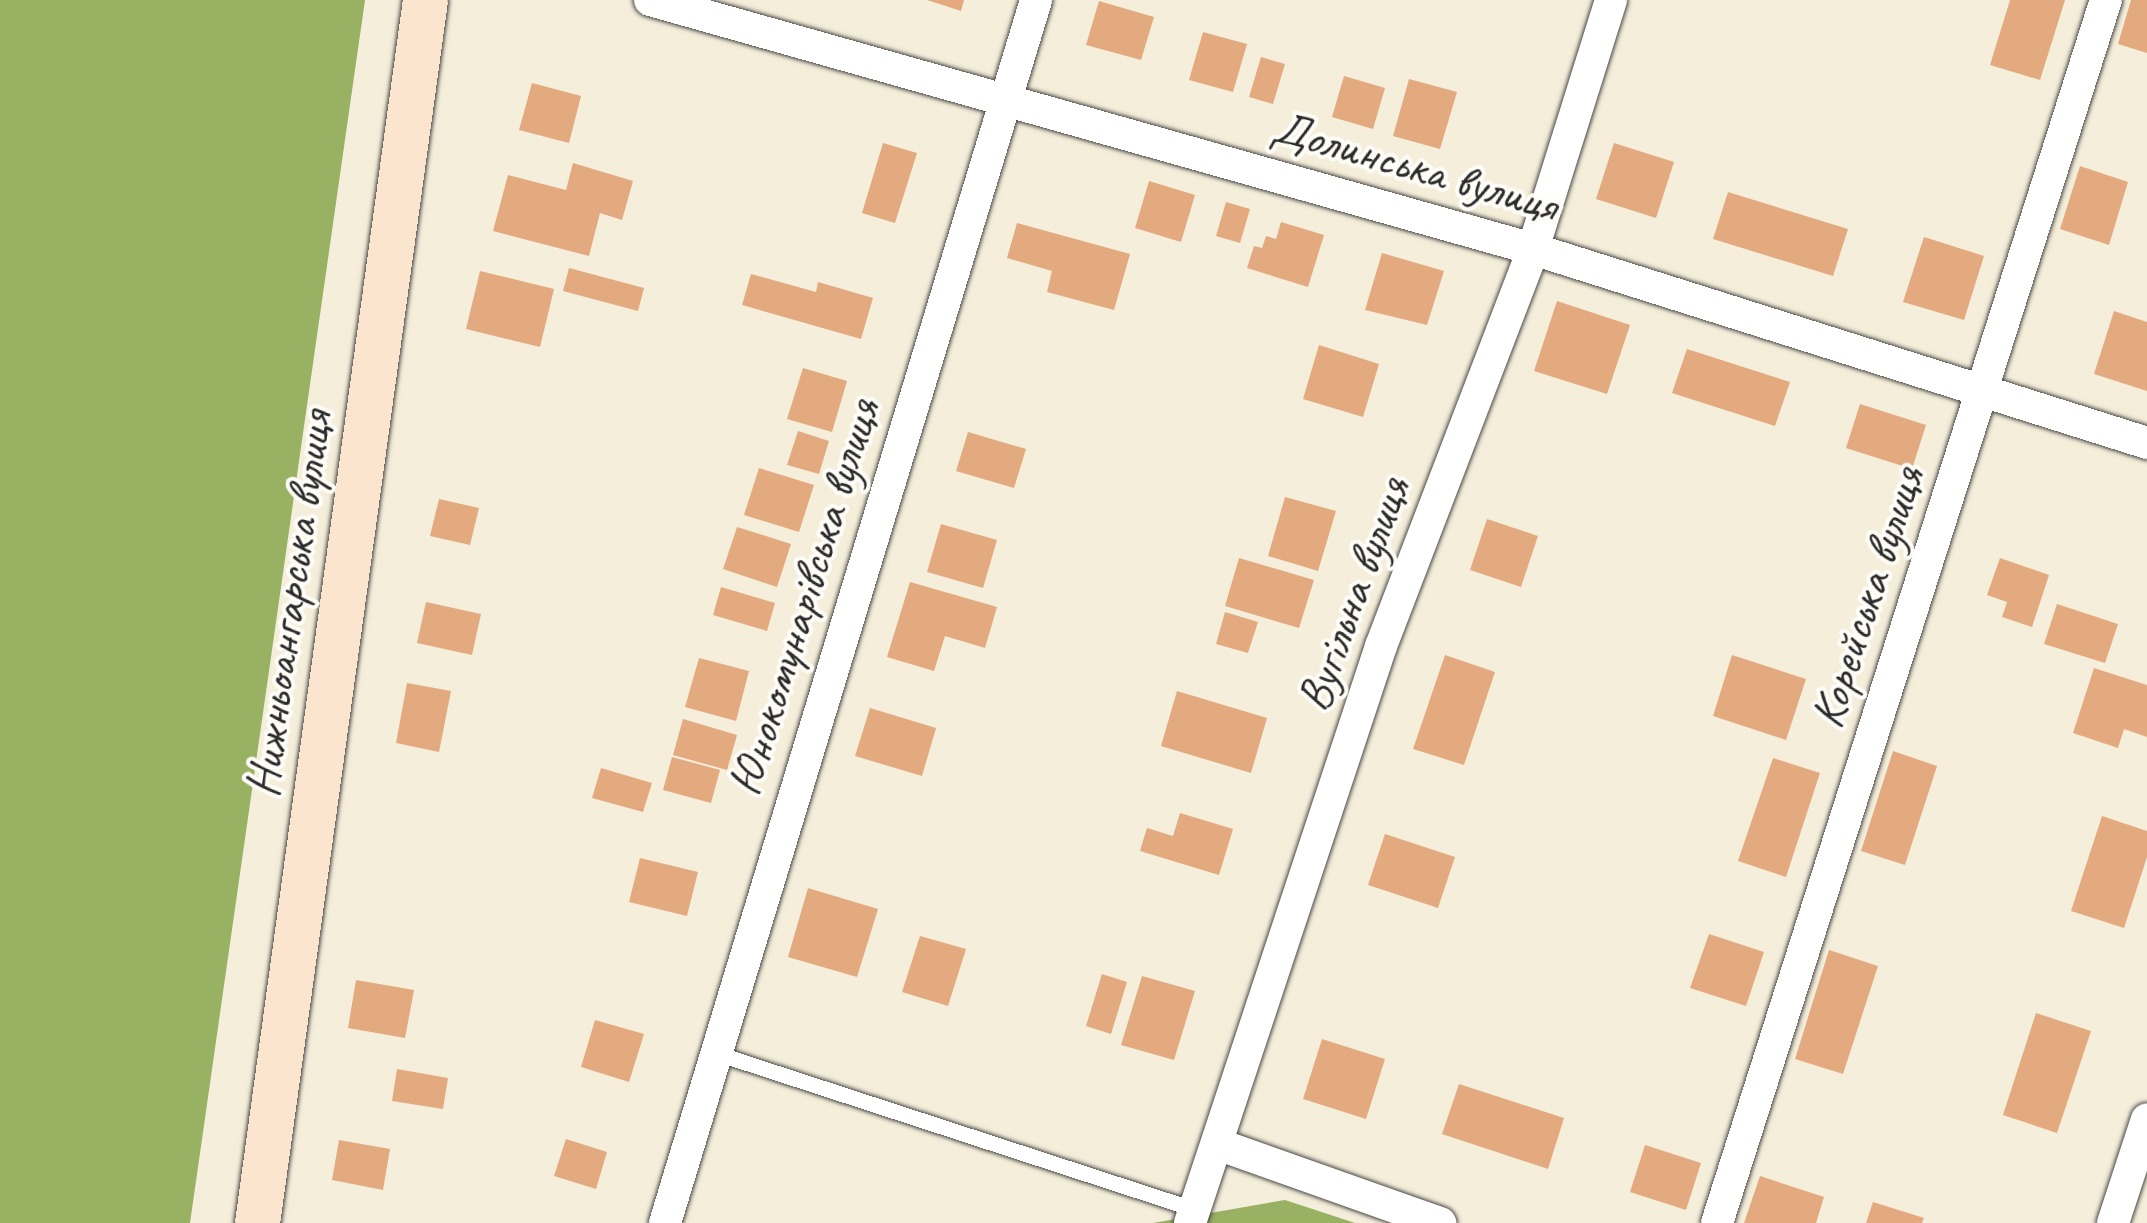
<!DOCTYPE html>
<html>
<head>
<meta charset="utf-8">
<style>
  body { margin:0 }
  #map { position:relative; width:2147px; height:1223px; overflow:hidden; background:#f5eedb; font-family:Caveat,sans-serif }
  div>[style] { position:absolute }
  .forest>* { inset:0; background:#98b162 }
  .building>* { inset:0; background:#e3aa80 }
  .roads { filter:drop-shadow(0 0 2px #494845) drop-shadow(0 0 2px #494845) }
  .lane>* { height:15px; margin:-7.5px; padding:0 7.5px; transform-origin:7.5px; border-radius:7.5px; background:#fff }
  .street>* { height:32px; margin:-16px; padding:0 16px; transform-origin:16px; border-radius:16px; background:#fff }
  .secondary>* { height:45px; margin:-22.5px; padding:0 22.5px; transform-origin:22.5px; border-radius:22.5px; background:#fce5cf }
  span { translate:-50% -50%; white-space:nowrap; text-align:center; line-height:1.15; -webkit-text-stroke:8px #fdfcf7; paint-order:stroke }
  .street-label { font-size:48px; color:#2b2b2b }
</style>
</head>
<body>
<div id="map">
  <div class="forest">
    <div style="clip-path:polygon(0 0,365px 0,190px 1223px,0 1223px)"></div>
    <div style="clip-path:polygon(1285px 1200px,1355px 1223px,1153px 1223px)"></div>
  </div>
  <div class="building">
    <div style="clip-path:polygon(927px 0,964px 0,961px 11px)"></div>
    <div style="clip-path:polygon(2010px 0,2065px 0,2040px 80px,1990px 65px)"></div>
    <div style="clip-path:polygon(2131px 0,2147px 0,2147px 53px,2118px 44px)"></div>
    <div style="clip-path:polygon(1099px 1px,1154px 17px,1141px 60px,1086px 45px)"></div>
    <div style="clip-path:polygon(1203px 32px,1247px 44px,1233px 92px,1189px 80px)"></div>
    <div style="clip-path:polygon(1261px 57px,1285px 64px,1273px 104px,1249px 97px)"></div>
    <div style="clip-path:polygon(1344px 76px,1385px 88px,1373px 129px,1332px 117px)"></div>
    <div style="clip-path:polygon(1409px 79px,1457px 92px,1440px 149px,1393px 136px)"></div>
    <div style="clip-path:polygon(532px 83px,581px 96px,569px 143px,519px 130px)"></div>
    <div style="clip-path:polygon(883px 143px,917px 153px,895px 223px,862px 213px)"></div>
    <div style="clip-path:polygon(1614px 143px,1674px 162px,1656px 218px,1596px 199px)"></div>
    <div style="clip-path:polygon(573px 163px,633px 181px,622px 220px,600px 213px,589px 256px,493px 231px,508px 175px,566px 190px)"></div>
    <div style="clip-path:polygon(2080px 166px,2128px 182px,2109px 245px,2060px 229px)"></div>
    <div style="clip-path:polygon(1149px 181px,1195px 195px,1181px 242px,1135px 228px)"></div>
    <div style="clip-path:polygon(1728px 192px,1848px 229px,1833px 276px,1713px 239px)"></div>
    <div style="clip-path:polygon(1226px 202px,1250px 209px,1240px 243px,1216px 236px)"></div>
    <div style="clip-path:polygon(1281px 222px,1324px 235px,1308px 287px,1247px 268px,1254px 246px,1262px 248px,1266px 236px,1276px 239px)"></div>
    <div style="clip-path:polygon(1017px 223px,1130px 254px,1114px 310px,1047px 292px,1052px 271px,1007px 258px)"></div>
    <div style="clip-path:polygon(1924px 237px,1984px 256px,1964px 320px,1903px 302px)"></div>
    <div style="clip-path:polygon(1382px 253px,1444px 271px,1427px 325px,1365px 310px)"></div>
    <div style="clip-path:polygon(569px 268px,644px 288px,638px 311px,563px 291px)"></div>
    <div style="clip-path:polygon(480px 271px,554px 289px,540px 347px,466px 329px)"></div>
    <div style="clip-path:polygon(751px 274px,816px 292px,818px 282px,873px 298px,861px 339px,742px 305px)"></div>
    <div style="clip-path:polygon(1557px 301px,1630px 325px,1607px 394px,1534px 371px)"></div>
    <div style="clip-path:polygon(2114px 311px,2147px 322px,2147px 391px,2094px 374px)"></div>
    <div style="clip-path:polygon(1319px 345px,1379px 364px,1363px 417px,1303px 399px)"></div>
    <div style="clip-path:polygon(1687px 349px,1790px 382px,1775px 426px,1672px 393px)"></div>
    <div style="clip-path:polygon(803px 368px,847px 381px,832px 432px,787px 419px)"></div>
    <div style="clip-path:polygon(1860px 404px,1926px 425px,1912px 469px,1846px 448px)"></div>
    <div style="clip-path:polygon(798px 431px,829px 441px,819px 474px,787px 465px)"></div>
    <div style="clip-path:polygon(968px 432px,1026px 449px,1014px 488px,956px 471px)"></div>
    <div style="clip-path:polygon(759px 468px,814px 485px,799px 532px,744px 515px)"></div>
    <div style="clip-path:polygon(1285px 497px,1336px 511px,1318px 571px,1268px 556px)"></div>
    <div style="clip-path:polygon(439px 499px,479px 508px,470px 545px,430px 536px)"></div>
    <div style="clip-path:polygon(1487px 519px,1538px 536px,1521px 587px,1470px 570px)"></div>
    <div style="clip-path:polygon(941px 524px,997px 540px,983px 588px,927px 572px)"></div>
    <div style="clip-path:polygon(737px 527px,791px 544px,777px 587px,723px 569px)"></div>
    <div style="clip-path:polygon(1239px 558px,1314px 580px,1299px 628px,1225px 606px)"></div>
    <div style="clip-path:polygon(2000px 558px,2049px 575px,2032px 627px,2002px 617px,2007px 602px,1987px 595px)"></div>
    <div style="clip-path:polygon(910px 582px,997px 607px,985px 648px,945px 636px,934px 671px,887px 657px)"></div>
    <div style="clip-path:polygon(721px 587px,775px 603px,767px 631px,713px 615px)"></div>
    <div style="clip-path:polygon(426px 602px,481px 614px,472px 655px,417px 643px)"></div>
    <div style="clip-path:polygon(2057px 604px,2118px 624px,2105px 663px,2044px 644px)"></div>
    <div style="clip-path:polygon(1225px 612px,1258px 622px,1248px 653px,1216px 644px)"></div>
    <div style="clip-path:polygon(1445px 655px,1495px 672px,1464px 765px,1413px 749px)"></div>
    <div style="clip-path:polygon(1732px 655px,1806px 679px,1786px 740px,1713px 716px)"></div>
    <div style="clip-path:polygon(699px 658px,749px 671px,736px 721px,685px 707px)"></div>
    <div style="clip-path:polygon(2094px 668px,2147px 685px,2147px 737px,2124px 729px,2118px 748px,2073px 733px)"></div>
    <div style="clip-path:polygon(407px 683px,451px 691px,439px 752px,396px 743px)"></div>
    <div style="clip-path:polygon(1177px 691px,1267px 718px,1251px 773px,1161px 746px)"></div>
    <div style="clip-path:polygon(870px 708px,936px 728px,922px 776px,855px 756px)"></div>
    <div style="clip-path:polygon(683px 719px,737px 735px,727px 770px,673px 755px)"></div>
    <div style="clip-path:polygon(1893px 751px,1937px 766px,1905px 865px,1861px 851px)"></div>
    <div style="clip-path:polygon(672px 757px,720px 770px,711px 803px,663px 790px)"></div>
    <div style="clip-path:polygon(1773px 758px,1820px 773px,1786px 877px,1738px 861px)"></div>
    <div style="clip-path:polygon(601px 768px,652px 783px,643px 812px,592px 798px)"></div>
    <div style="clip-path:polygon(1180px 813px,1233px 829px,1219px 875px,1140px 851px,1147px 828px,1173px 836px)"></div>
    <div style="clip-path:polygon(2102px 816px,2147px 831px,2147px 857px,2124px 928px,2071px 911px)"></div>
    <div style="clip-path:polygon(1385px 834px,1455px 857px,1438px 908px,1368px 885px)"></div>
    <div style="clip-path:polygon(640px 858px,698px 872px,687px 916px,629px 902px)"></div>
    <div style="clip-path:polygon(808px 888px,878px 909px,857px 977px,788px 957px)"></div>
    <div style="clip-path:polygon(1709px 934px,1764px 952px,1746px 1006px,1690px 988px)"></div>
    <div style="clip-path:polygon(920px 936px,966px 949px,948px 1006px,902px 992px)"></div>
    <div style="clip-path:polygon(1829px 950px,1878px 966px,1843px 1074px,1795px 1059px)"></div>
    <div style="clip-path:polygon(1102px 974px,1127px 982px,1111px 1034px,1086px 1026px)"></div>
    <div style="clip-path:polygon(1142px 976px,1195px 991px,1174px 1060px,1121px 1045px)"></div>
    <div style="clip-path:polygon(356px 980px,414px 990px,405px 1038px,348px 1028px)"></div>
    <div style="clip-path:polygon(2036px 1013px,2091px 1031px,2057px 1133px,2003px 1115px)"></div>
    <div style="clip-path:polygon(595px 1020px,644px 1034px,629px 1082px,581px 1067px)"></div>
    <div style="clip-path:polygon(1322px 1039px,1385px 1059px,1366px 1119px,1303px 1099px)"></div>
    <div style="clip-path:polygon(397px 1069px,448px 1078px,443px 1109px,392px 1101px)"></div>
    <div style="clip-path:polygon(1459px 1084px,1564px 1118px,1548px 1169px,1442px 1134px)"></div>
    <div style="clip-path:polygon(566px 1139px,607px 1152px,596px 1189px,554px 1176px)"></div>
    <div style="clip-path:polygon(339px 1140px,390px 1149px,383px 1190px,332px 1180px)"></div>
    <div style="clip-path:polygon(1645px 1145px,1701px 1163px,1686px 1210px,1630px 1192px)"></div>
    <div style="clip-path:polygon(1760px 1176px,1824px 1197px,1816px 1223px,1744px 1223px)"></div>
    <div style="clip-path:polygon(1873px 1202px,1924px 1218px,1922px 1223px,1866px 1223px)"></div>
  </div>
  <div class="roads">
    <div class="lane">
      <div style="left:713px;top:1052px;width:506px;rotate:18.08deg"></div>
    </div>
    <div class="street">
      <div style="left:650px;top:0;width:917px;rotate:15.75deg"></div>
      <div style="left:1533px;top:249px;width:644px;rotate:17.53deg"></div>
      <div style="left:1217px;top:1144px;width:237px;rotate:19.5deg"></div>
      <div style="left:665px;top:1223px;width:1278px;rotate:-73.12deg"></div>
      <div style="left:1190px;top:1223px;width:608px;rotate:-71.68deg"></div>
      <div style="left:1381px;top:646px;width:425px;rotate:-69deg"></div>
      <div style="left:1533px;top:249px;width:261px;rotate:-72.6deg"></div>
      <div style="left:1717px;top:1223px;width:1283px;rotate:-72.36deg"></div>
      <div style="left:2113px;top:1223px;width:109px;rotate:-71.9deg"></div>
    </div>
    <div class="secondary">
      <div style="left:257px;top:1223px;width:1234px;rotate:-82.18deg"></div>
    </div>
  </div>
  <div class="street-label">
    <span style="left:1415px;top:166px;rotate:16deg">Долинська вулиця</span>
    <span style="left:1353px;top:594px;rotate:-70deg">Вугільна вулиця</span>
    <span style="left:804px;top:597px;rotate:-73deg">Юнокомунарівська вулиця</span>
    <span style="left:1867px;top:597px;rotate:-72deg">Корейська вулиця</span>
    <span style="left:289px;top:604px;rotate:-82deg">Нижньоангарська вулиця</span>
  </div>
</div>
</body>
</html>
